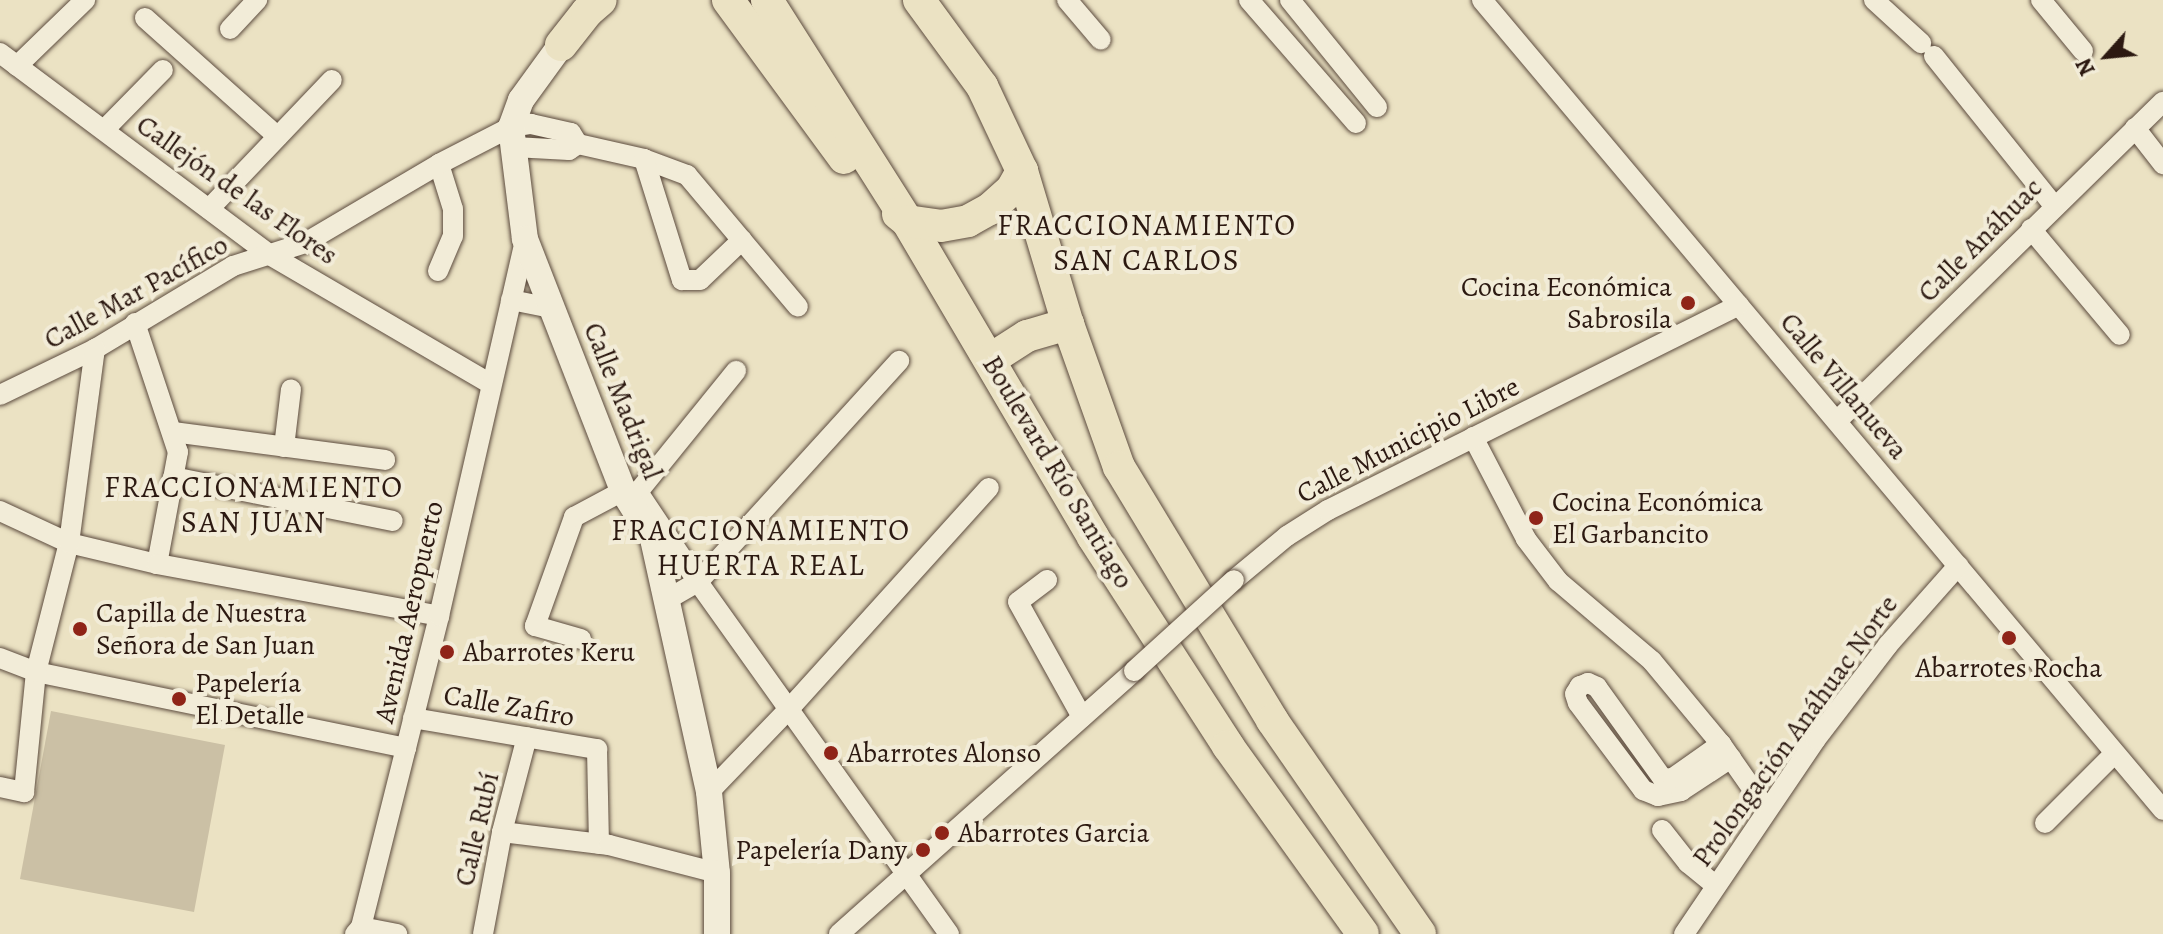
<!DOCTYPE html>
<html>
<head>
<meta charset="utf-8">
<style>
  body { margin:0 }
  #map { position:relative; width:2163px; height:934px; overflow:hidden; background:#ebe2c3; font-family:Alegreya,serif }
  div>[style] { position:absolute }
  .green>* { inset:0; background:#cbc0a5 }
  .roads { filter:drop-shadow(0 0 2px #5c4b3e) drop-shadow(0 0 2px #5c4b3e) }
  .minor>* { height:20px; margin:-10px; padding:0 10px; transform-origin:10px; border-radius:10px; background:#f2ecd8 }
  .tertiary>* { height:26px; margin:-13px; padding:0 13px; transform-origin:13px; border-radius:13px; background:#f2ecd8 }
  .primary>* { height:32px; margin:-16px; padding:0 16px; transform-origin:16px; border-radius:16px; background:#ebe2c3 }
  .bridges { filter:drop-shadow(0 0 2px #5c4b3e) drop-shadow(0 0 2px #5c4b3e) }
  .minor-bridge>* { height:20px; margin:-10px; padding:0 10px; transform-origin:10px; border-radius:10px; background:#f2ecd8 }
  .dots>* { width:22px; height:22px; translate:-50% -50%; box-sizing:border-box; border:4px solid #f2ecd8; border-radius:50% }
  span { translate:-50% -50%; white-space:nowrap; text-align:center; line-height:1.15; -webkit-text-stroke:8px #f2ecd8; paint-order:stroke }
  .street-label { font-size:28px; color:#2c1911 }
  .poi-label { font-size:28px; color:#2c1911 }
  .right { translate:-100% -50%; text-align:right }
  .left { translate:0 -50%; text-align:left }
  .neighbourhood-label { font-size:30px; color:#2c1911; letter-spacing:2px }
  .north { position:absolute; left:2067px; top:16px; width:80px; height:80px; -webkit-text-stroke:6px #f2ecd8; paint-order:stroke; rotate:243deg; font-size:22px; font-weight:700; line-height:32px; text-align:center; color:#2c1911 }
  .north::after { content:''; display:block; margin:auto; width:28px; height:36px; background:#2c1911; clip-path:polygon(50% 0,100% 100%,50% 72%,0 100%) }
</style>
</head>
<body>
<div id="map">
  <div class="green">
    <div style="clip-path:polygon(51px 711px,225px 745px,194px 912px,20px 879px)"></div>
  </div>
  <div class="roads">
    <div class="minor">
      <div style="left:1067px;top:0;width:52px;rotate:49.6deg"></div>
      <div style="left:1249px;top:0;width:163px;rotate:49deg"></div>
      <div style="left:1290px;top:0;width:138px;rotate:50.9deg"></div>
      <div style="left:1482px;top:0;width:1058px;rotate:49.94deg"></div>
      <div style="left:1874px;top:0;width:64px;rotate:42.5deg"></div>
      <div style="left:2041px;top:0;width:66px;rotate:50.5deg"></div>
      <div style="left:145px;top:18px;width:178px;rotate:41.8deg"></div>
      <div style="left:230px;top:29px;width:40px;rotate:-47deg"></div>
      <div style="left:0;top:53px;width:337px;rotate:36.8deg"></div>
      <div style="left:270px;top:255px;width:256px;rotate:30.3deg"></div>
      <div style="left:1934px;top:56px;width:192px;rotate:51.3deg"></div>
      <div style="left:17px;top:66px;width:95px;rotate:-44.1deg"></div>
      <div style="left:2135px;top:128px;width:46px;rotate:52.1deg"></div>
      <div style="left:104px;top:130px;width:84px;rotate:-45.5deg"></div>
      <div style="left:514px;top:147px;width:55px;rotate:3.1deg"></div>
      <div style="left:569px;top:150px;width:11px;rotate:-34deg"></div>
      <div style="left:578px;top:144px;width:68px;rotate:12.8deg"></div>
      <div style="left:644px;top:159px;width:46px;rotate:20.4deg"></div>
      <div style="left:687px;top:175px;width:172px;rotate:49.9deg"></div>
      <div style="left:644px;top:159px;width:127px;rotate:72.6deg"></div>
      <div style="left:682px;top:280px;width:18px"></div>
      <div style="left:700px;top:280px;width:58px;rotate:-43.6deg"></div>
      <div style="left:209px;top:209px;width:178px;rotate:-46.4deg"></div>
      <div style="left:2031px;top:229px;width:138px;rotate:50deg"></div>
      <div style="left:438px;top:271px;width:38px;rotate:-67deg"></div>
      <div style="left:453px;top:236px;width:27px;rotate:-90deg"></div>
      <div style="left:453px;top:209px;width:47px;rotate:-107.3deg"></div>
      <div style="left:511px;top:300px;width:41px;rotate:11.3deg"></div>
      <div style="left:135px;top:323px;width:136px;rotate:71.6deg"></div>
      <div style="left:178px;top:452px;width:114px;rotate:100.6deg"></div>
      <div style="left:0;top:395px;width:106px;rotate:-25.8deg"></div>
      <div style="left:95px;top:349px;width:161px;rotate:-31deg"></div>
      <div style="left:233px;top:266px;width:76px;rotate:-17.7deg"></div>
      <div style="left:305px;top:243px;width:156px;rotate:-30.5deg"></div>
      <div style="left:439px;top:164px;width:81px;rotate:-27.2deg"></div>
      <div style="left:511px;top:127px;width:20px;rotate:-9deg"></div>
      <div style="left:531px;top:124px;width:41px;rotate:12.7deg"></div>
      <div style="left:571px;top:133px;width:13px;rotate:58deg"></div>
      <div style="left:1838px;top:420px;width:455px;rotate:-44.4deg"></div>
      <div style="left:173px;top:432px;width:214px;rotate:7.5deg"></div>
      <div style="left:1473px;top:437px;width:115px;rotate:62.5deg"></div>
      <div style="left:1526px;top:539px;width:53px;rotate:52.7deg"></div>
      <div style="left:1558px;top:581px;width:123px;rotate:40.4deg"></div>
      <div style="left:1652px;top:661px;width:108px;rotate:50.3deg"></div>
      <div style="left:1721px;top:744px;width:80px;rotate:55.1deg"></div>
      <div style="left:284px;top:447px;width:58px;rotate:-83.1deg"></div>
      <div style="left:173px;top:477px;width:224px;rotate:11.3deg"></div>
      <div style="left:638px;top:492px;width:156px;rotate:-51deg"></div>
      <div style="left:0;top:511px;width:76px;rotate:24.9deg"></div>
      <div style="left:69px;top:543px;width:90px;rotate:13.4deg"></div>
      <div style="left:157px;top:564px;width:287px;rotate:10.4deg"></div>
      <div style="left:1047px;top:580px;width:36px;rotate:143deg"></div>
      <div style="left:1018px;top:602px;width:132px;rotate:60.9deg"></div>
      <div style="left:1234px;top:580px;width:69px;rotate:-39.7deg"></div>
      <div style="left:1287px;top:536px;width:49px;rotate:-32.4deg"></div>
      <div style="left:1328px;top:510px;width:459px;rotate:-26.5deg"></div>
      <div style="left:668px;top:599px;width:34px;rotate:-30deg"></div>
      <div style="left:698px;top:582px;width:299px;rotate:-47.7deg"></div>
      <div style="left:581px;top:639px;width:48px;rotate:-164.2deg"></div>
      <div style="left:535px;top:626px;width:116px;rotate:-70.3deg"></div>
      <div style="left:574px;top:517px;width:55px;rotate:-28deg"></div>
      <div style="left:623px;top:491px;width:15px;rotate:4deg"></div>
      <div style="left:638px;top:492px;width:108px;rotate:56.3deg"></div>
      <div style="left:698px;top:582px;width:432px;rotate:54.5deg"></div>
      <div style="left:0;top:658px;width:39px;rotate:21deg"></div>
      <div style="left:36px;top:672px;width:378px;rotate:11.6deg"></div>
      <div style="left:413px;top:718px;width:187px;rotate:9.6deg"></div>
      <div style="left:597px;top:749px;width:95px;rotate:88.8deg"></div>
      <div style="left:1663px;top:779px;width:113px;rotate:-125.7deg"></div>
      <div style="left:1597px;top:687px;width:10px;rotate:-156deg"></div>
      <div style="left:1588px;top:683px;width:9px;rotate:159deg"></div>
      <div style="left:1580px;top:686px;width:9px;rotate:122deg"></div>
      <div style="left:1575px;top:694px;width:9px;rotate:72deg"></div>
      <div style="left:1578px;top:703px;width:109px;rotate:53.2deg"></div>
      <div style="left:1643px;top:790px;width:16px;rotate:22deg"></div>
      <div style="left:1658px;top:796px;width:24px;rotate:-12deg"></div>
      <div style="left:1681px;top:791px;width:60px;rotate:-33.4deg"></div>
      <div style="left:1663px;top:779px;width:10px;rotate:-6deg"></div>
      <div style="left:1673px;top:778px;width:59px;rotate:-35.3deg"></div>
      <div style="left:0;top:787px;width:25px;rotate:12deg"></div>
      <div style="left:24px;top:792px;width:121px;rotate:-84.3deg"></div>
      <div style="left:36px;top:672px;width:133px;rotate:-75.7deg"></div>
      <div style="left:69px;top:543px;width:196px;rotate:-82.4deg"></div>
      <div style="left:709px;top:792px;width:115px;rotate:-46.1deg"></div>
      <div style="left:789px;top:709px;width:298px;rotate:-47.9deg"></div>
      <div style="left:2045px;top:823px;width:98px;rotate:-45deg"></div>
      <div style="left:1662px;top:830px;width:42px;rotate:51.8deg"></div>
      <div style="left:1688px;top:863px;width:36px;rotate:39deg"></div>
      <div style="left:502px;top:832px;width:108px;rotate:6.9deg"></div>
      <div style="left:609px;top:845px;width:112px;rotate:14.5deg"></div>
      <div style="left:361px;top:927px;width:37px;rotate:11deg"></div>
      <div style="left:355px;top:934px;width:9px;rotate:-49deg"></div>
      <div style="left:361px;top:927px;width:321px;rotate:-75.9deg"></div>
      <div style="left:439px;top:616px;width:387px;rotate:-77.1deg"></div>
      <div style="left:483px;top:934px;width:104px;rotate:-79.4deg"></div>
      <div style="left:502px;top:832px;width:98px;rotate:-75.3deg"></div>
      <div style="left:839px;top:934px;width:395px;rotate:-41.7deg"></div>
      <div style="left:1684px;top:934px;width:235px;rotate:-55.9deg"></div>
      <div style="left:1816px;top:739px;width:118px;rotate:-52.5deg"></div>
      <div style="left:1888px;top:645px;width:106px;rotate:-48.5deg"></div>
    </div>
    <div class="tertiary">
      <div style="left:561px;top:45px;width:68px;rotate:126deg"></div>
      <div style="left:521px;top:100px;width:29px;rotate:110deg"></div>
      <div style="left:511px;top:127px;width:113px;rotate:82.9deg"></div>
      <div style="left:525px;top:239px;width:270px;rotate:68.7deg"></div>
      <div style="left:623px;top:491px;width:57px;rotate:58deg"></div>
      <div style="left:653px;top:539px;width:259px;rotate:77.5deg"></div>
      <div style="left:709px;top:792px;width:81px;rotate:84.4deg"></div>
      <div style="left:717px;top:873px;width:61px;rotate:90deg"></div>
    </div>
    <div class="primary">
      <div style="left:728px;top:0;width:196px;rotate:53.7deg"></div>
      <div style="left:767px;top:0;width:262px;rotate:57.6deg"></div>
      <div style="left:907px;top:221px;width:367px;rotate:59.5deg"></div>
      <div style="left:1093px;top:537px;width:249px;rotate:57.1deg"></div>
      <div style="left:1228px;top:746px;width:231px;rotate:54.3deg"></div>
      <div style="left:919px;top:0;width:107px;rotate:53.8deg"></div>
      <div style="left:982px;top:86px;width:94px;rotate:64.8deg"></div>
      <div style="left:1022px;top:171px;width:160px;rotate:73.3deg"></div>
      <div style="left:1068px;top:324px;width:152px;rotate:70.4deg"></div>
      <div style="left:1119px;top:467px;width:296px;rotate:58.8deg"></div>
      <div style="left:1272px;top:720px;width:260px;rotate:55.3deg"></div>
      <div style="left:561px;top:45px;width:42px;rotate:-51.8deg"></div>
      <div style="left:587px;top:12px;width:18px;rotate:-41deg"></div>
      <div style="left:898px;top:214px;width:11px;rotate:38deg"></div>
      <div style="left:907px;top:221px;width:34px;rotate:8deg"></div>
      <div style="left:941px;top:226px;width:27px;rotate:-10deg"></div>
      <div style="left:968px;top:221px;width:25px;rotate:-29deg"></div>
      <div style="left:990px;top:209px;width:30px;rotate:-42deg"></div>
      <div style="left:1012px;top:189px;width:21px;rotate:-61deg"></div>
      <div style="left:991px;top:359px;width:43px;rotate:-32.6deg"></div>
      <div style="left:1027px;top:336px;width:43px;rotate:-16.3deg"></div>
    </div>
  </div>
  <div class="bridges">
    <div class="minor-bridge">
      <div style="left:1134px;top:671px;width:135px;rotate:-42.3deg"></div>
    </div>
  </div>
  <div class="dots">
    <div style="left:1688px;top:303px;background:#8f2418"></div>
    <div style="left:1536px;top:518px;background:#8f2418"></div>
    <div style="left:80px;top:629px;background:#8f2418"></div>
    <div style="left:2009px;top:638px;background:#8f2418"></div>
    <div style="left:447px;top:652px;background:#8f2418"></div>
    <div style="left:179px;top:699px;background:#8f2418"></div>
    <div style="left:831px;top:753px;background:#8f2418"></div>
    <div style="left:942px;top:833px;background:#8f2418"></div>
    <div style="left:923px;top:850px;background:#8f2418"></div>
  </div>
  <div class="street-label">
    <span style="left:237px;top:190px;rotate:35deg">Callejón de las Flores</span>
    <span style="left:1980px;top:240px;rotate:-45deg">Calle Anáhuac</span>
    <span style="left:136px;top:292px;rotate:-29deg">Calle Mar Pacífico</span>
    <span style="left:1844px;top:386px;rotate:50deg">Calle Villanueva</span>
    <span style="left:623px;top:401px;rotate:68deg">Calle Madrigal</span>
    <span style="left:1408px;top:440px;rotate:-27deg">Calle Municipio Libre</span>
    <span style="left:1058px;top:472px;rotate:59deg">Boulevard Río Santiago</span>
    <span style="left:409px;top:612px;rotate:-77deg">Avenida Aeropuerto</span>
    <span style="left:509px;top:706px;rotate:10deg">Calle Zafiro</span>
    <span style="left:1795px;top:731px;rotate:-54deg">Prolongación Anáhuac Norte</span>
    <span style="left:477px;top:829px;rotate:-77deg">Calle Rubí</span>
  </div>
  <div class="poi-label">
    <span class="right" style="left:1672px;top:303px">Cocina Económica<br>Sabrosila</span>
    <span class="left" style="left:1552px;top:518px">Cocina Económica<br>El Garbancito</span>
    <span class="left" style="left:96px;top:629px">Capilla de Nuestra<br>Señora de San Juan</span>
    <span class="left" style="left:463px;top:652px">Abarrotes Keru</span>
    <span style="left:2009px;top:668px">Abarrotes Rocha</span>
    <span class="left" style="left:195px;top:699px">Papelería<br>El Detalle</span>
    <span class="left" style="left:847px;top:753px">Abarrotes Alonso</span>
    <span class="left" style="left:958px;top:833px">Abarrotes Garcia</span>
    <span class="right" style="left:907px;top:850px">Papelería Dany</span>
  </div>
  <div class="neighbourhood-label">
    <span style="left:1147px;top:242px">FRACCIONAMIENTO<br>SAN CARLOS</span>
    <span style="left:254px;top:504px">FRACCIONAMIENTO<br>SAN JUAN</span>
    <span style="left:761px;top:547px">FRACCIONAMIENTO<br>HUERTA REAL</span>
  </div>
  <div class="north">N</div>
</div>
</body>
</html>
